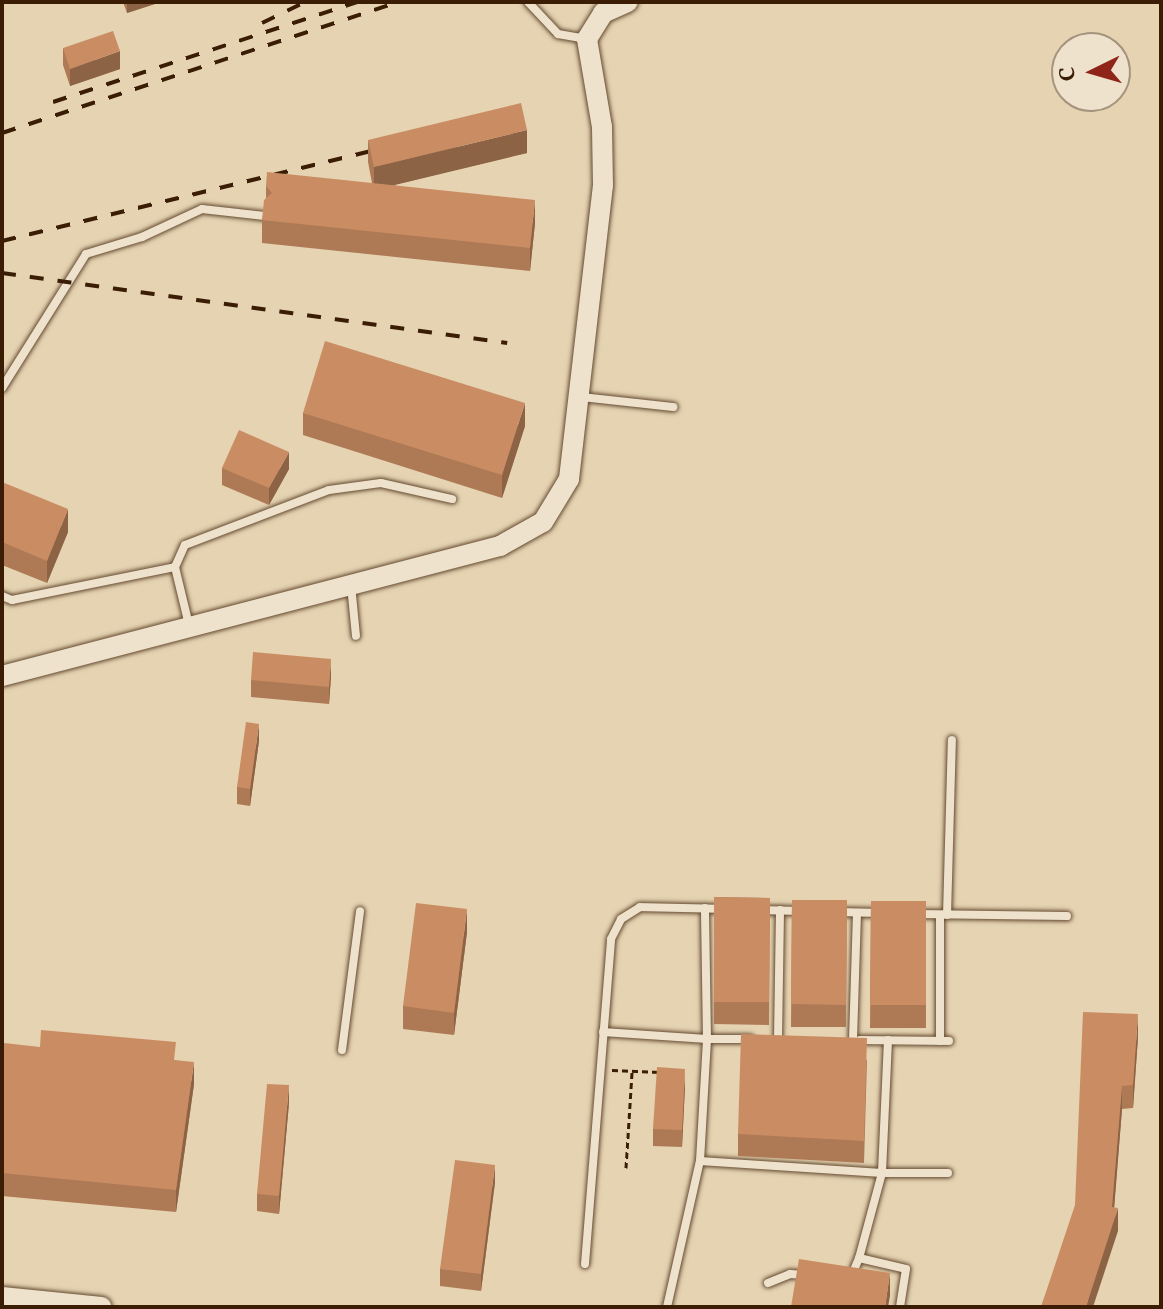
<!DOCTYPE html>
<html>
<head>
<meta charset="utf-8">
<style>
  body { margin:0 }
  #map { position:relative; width:1163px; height:1309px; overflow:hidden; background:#e5d3b2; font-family:Vollkorn,serif }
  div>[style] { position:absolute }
  .path>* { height:3px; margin-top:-1.5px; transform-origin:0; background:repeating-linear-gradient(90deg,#3a1d04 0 6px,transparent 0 10px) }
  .roads { filter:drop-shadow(0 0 2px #654a30) drop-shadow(0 0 2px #654a30) }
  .service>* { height:8px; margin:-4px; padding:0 4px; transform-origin:4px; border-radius:4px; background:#eee2cd }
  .tertiary>* { height:20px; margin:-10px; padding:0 10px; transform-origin:10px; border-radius:10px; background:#eee2cd }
  .rail>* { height:4px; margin-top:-2px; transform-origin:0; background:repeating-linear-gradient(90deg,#3a1d04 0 14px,transparent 0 28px) }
  .wall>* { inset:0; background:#ae7955 }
  .shaded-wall>* { inset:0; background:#8d6345 }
  .building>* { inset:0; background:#ca8d63 }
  span { translate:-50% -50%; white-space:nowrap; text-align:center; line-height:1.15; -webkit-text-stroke:6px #eee2cd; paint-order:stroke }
  .frame { position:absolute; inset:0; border:4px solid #3a1d04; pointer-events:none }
  .north { position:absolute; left:1051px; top:32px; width:80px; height:80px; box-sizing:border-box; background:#eee2cd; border:2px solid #a6937d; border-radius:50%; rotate:265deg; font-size:22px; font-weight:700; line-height:32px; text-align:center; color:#3a1d04 }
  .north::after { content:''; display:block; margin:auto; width:28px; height:36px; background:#8f2418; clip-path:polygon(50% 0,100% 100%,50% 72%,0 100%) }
</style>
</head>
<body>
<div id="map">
  <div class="path">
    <div style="left:612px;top:1070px;width:48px;rotate:2.4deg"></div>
    <div style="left:626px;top:1168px;width:96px;rotate:-86.4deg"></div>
  </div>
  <div class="roads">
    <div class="service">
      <div style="left:528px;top:2px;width:44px;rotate:46.8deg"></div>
      <div style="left:558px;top:34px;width:29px;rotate:10deg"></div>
      <div style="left:2px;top:388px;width:158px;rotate:-57.9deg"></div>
      <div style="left:86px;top:254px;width:59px;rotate:-16.9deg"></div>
      <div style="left:142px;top:237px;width:66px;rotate:-25deg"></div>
      <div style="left:202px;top:209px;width:63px;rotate:6.3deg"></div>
      <div style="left:581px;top:397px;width:93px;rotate:6.2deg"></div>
      <div style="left:351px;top:585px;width:51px;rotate:84.4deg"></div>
      <div style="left:2px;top:596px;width:11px;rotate:22deg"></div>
      <div style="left:12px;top:600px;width:166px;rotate:-11.4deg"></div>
      <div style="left:189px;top:625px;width:60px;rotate:-103.6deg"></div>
      <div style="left:175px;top:567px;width:24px;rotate:-66deg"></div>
      <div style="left:185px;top:545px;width:154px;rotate:-20.9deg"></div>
      <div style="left:329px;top:490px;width:52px;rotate:-7.7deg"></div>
      <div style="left:381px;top:483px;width:73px;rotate:12.7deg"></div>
      <div style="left:758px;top:910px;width:43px;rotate:1.3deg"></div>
      <div style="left:838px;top:912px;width:43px;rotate:1.3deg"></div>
      <div style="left:918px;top:914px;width:149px;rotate:0.8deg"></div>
      <div style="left:947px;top:915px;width:175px;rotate:-88.4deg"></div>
      <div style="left:603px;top:1032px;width:104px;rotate:3.9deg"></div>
      <div style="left:707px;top:1039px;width:131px;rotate:-90.9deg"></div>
      <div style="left:778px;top:1039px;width:129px;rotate:-89.1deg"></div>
      <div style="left:853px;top:1040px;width:127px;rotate:-88.2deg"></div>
      <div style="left:860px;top:1040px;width:89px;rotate:0.6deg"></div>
      <div style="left:888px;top:1040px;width:133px;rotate:92.6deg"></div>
      <div style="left:882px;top:1173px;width:66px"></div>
      <div style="left:940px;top:1041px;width:126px;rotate:-90deg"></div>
      <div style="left:342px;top:1050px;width:140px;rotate:-82.6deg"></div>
      <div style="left:700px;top:1161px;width:182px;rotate:3.8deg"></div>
      <div style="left:882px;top:1173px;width:88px;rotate:105.1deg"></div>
      <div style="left:585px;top:1264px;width:326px;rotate:-85.4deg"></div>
      <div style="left:611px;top:939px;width:22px;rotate:-63deg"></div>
      <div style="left:621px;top:919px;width:22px;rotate:-32deg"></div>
      <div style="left:640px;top:907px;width:85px;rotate:1.3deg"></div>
      <div style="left:851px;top:1277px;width:21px;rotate:-67deg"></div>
      <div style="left:859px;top:1258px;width:48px;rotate:13.2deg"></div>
      <div style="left:906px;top:1269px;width:38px;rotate:99deg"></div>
      <div style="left:768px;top:1283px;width:24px;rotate:-22deg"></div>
      <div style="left:790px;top:1274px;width:15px;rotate:4deg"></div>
      <div style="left:667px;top:1307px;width:150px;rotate:-77.3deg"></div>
      <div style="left:700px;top:1161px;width:122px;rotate:-86.7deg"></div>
      <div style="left:707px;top:1039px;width:43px"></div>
    </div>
    <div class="tertiary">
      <div style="left:2px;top:676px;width:515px;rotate:-14.63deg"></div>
      <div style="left:500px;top:546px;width:49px;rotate:-29.2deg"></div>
      <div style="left:543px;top:522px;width:50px;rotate:-58.8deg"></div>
      <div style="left:569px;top:479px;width:296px;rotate:-83.4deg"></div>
      <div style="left:603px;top:185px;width:58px;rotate:-91deg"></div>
      <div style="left:602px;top:127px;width:89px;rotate:-99.7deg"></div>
      <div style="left:587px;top:39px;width:31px;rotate:-58deg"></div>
      <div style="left:603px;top:13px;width:27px;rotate:-24deg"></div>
      <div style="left:2px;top:1297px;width:100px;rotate:5.7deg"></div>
    </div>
  </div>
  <div class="rail">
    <div style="left:262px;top:23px;width:48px;rotate:-26deg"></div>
    <div style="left:53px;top:102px;width:320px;rotate:-18.2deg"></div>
    <div style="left:2px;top:133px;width:417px;rotate:-18.3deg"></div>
    <div style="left:2px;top:241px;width:400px;rotate:-13.7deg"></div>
    <div style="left:2px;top:273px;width:510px;rotate:7.89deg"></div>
  </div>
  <div class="wall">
    <div style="clip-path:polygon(123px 2px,161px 2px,127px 13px)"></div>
    <div style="clip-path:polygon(63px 48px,120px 69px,70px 86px,63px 65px)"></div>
    <div style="clip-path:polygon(368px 140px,527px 153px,393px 185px,535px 223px,530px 271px,262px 243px,262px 220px,266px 199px,266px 186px,372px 183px,368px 162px)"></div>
    <div style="clip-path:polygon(303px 413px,525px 426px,502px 498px,303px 435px)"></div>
    <div style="clip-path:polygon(222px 468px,289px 469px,269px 505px,222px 485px)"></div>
    <div style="clip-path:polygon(2px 482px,68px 532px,47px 583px,2px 565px)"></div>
    <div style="clip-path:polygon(331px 676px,329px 704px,251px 697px,251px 680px)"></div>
    <div style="clip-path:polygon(259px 741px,250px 806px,237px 804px,237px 787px)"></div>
    <div style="clip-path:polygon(714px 897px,770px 898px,769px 1025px,714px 1024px)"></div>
    <div style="clip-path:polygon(792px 900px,847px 900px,846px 1027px,791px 1027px)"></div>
    <div style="clip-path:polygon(871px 901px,926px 901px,926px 1028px,870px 1028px)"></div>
    <div style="clip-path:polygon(467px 932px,454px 1035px,403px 1029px,403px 1006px)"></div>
    <div style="clip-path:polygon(1138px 1037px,1133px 1108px,1122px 1109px,1114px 1207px,1118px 1231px,1041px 1307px)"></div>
    <div style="clip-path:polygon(176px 1060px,194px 1084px,176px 1212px,2px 1196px,2px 1065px)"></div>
    <div style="clip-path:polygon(867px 1060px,864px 1163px,738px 1156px,738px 1134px)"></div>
    <div style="clip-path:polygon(685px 1086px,682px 1147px,653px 1146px,653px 1129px)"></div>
    <div style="clip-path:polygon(289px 1103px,279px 1214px,257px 1211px,257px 1194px)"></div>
    <div style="clip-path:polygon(495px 1182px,481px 1291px,440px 1286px,440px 1269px)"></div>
  </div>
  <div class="shaded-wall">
    <div style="clip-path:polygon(127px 2px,161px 2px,127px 13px)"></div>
    <div style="clip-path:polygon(120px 51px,120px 69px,70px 86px,70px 69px)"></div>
    <div style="clip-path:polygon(527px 130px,527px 153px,374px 190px,374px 167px)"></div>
    <div style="clip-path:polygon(535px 200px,535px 223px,530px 271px,530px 248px)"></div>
    <div style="clip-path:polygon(525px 403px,525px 426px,502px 498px,502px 475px)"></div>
    <div style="clip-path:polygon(289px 452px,289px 469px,269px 505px,269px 488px)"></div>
    <div style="clip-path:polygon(68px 509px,68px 532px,47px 583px,47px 561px)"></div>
    <div style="clip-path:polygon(331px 659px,331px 676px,329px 704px,329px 687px)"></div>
    <div style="clip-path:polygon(259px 724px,259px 741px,250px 806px,250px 789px)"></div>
    <div style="clip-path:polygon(467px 909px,467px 932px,454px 1035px,454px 1013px)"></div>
    <div style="clip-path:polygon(1138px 1014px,1138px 1037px,1133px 1108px,1133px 1085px)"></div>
    <div style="clip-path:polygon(194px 1062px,194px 1084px,176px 1212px,176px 1190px)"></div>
    <div style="clip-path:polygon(685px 1069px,685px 1086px,682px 1147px,682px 1130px)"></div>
    <div style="clip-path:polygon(289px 1085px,289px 1103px,279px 1214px,279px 1196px)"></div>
    <div style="clip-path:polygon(1122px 1086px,1122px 1109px,1113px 1223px,1118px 1208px,1118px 1231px,1093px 1307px,1086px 1307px,1112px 1207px)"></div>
    <div style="clip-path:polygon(495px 1165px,495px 1182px,481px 1291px,481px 1274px)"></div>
    <div style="clip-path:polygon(890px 1273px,890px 1296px,888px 1307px,885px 1307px)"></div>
  </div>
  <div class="building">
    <div style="clip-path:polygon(113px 31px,120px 51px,70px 69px,63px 48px)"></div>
    <div style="clip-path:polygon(521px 103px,527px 130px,374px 167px,368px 140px)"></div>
    <div style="clip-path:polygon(267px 172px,535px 200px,530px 248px,262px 220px,264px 200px,272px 193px,266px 186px)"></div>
    <div style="clip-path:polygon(325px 341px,525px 403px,502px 475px,303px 413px)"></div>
    <div style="clip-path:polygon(239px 430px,289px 452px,269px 488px,222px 468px)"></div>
    <div style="clip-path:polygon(2px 482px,68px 509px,47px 561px,2px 542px)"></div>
    <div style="clip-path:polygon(253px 652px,331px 659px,329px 687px,251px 680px)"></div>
    <div style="clip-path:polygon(246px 722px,259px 724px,250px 789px,237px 787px)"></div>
    <div style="clip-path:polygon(714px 897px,770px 898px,769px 1002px,714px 1002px)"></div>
    <div style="clip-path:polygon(792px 900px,847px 900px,846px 1005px,791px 1004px)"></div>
    <div style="clip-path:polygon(871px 901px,926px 901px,926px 1005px,870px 1005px)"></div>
    <div style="clip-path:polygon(416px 903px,467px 909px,454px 1013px,403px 1006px)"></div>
    <div style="clip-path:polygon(1083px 1012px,1138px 1014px,1133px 1085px,1122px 1086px,1112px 1207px,1118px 1208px,1086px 1307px,1041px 1307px,1075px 1205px)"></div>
    <div style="clip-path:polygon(41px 1030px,176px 1042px,174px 1060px,194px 1062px,176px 1190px,2px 1173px,2px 1065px,4px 1043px,40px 1047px)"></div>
    <div style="clip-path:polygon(741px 1034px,867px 1038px,864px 1141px,738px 1134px)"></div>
    <div style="clip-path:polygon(657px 1067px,685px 1069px,682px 1130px,653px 1129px)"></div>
    <div style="clip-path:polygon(267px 1084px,289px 1085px,279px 1196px,257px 1194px)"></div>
    <div style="clip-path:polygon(455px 1160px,495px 1165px,481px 1274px,440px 1269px)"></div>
    <div style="clip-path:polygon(799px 1259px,890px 1273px,885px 1307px,791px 1307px)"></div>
  </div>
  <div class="frame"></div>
  <div class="north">С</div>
</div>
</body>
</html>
